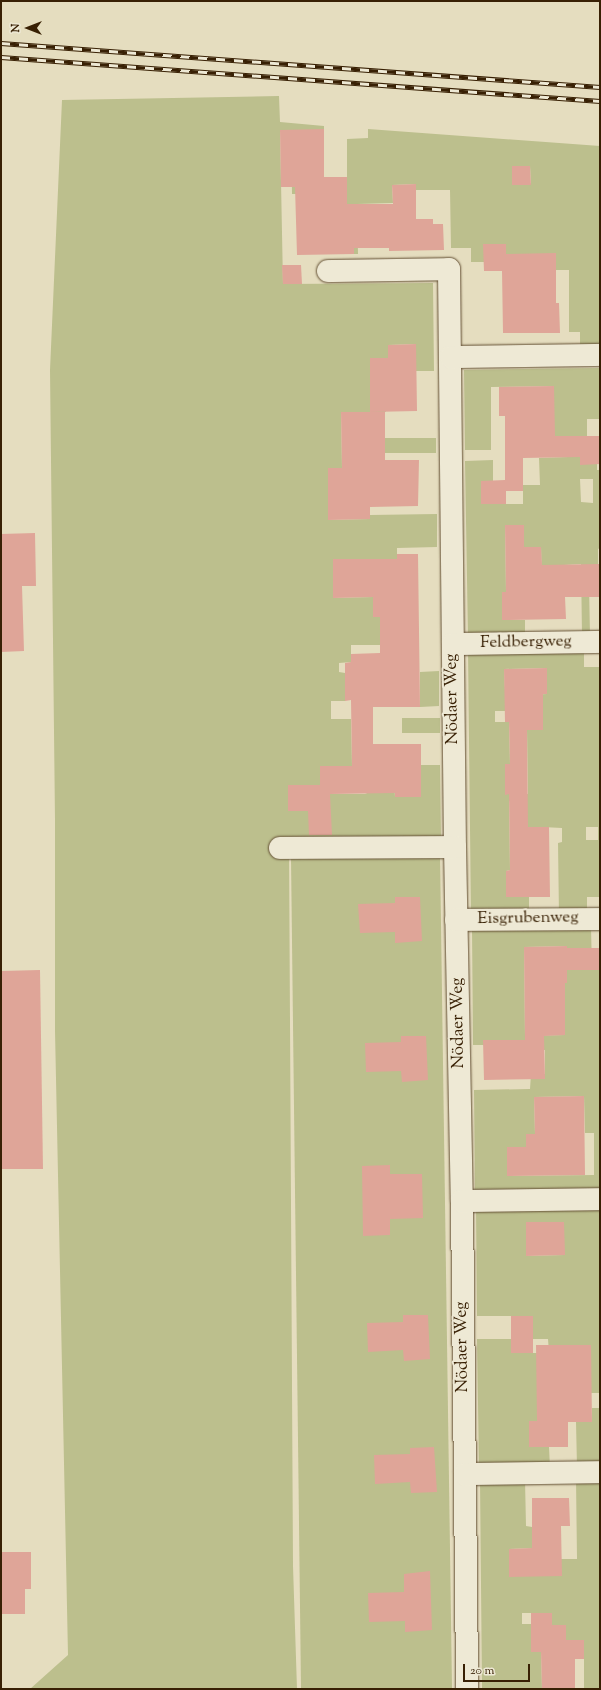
<!DOCTYPE html>
<html>
<head>
<meta charset="utf-8">
<style>
  body { margin:0 }
  #map { position:relative; width:601px; height:1690px; overflow:hidden; background:#e5ddbf; font-family:"Sorts Mill Goudy",serif }
  div>[style] { position:absolute }
  .green>* { inset:0; background:#bcbf8d }
  .building>* { inset:0; background:#dfa598 }
  .roads { filter:drop-shadow(0 0 1px #634f33) drop-shadow(0 0 1px #634f33) }
  .minor>* { height:22px; margin:-11px; padding:0 11px; transform-origin:11px; border-radius:11px; background:#eee9d5 }
  .rail>* { height:4.5px; margin-top:-2.25px; transform-origin:0; background:repeating-linear-gradient(90deg,#eee9d5 0 9px,#382004 0 18px); box-sizing:border-box; border-block:1px solid #382004 }
  span { translate:-50% -50%; white-space:nowrap; text-align:center; line-height:1.15; -webkit-text-stroke:4px #eee9d5; paint-order:stroke }
  .street-label { font-size:17px; color:#382004 }
  .frame { position:absolute; inset:0; border:2px solid #382004; pointer-events:none }
  .north { position:absolute; left:8px; top:8px; width:40px; height:40px; -webkit-text-stroke:3px #eee9d5; paint-order:stroke; rotate:270deg; font-size:11px; font-weight:700; line-height:16px; text-align:center; color:#382004 }
  .north::after { content:''; display:block; margin:auto; width:14px; height:18px; background:#382004; clip-path:polygon(50% 0,100% 100%,50% 72%,0 100%) }
  .scale { position:absolute; left:463px; top:1664px; width:67px; height:18px; box-sizing:border-box; border:2px solid #382004; border-top:0; padding-left:5px; font-size:12px; line-height:14px; white-space:nowrap; color:#382004; -webkit-text-stroke:3px #eee9d5; paint-order:stroke }
</style>
</head>
<body>
<div id="map">
  <div class="green">
    <div style="clip-path:polygon(evenodd,279px 96px,280px 122px,324px 126px,324px 166px,302px 166px,303px 194px,292px 194px,291px 130px,280px 130px,283px 284px,433px 283px,434px 371px,416px 371px,416px 344px,388px 345px,388px 358px,370px 358px,370px 384px,386px 412px,341px 412px,342px 468px,328px 469px,328px 520px,370px 519px,370px 515px,437px 514px,437px 547px,397px 548px,397px 559px,333px 559px,334px 598px,373px 597px,373px 616px,380px 617px,392px 645px,351px 645px,351px 662px,339px 663px,339px 672px,345px 673px,345px 701px,331px 701px,331px 719px,351px 719px,352px 766px,320px 766px,321px 794px,365px 794px,394px 781px,395px 797px,421px 797px,421px 765px,440px 765px,441px 839px,289px 840px,293px 1566px,297px 1689px,30px 1689px,68px 1655px,55px 1031px,55px 821px,50px 370px,62px 100px,279px 96px,288px 785px,312px 785px,313px 811px,288px 811px,288px 785px)"></div>
    <div style="clip-path:polygon(evenodd,368px 129px,600px 146px,600px 345px,580px 345px,580px 332px,569px 332px,569px 270px,556px 270px,555px 254px,506px 254px,506px 244px,484px 262px,471px 262px,471px 248px,451px 248px,450px 190px,416px 190px,416px 184px,392px 185px,393px 203px,357px 204px,358px 254px,354px 254px,345px 225px,347px 188px,347px 139px,368px 138px,368px 129px,512px 166px,530px 166px,531px 184px,512px 166px)"></div>
    <div style="clip-path:polygon(evenodd,600px 368px,600px 419px,587px 419px,587px 457px,597px 457px,597px 470px,600px 470px,600px 548px,598px 549px,598px 569px,589px 585px,590px 636px,582px 636px,581px 564px,564px 565px,564px 583px,542px 583px,541px 547px,524px 547px,524px 525px,505px 525px,506px 592px,502px 592px,502px 620px,525px 620px,525px 638px,468px 638px,465px 461px,493px 460px,493px 481px,481px 481px,482px 504px,523px 504px,523px 485px,540px 485px,539px 458px,568px 457px,533px 437px,554px 415px,554px 386px,491px 387px,491px 450px,465px 450px,464px 370px,600px 368px,580px 479px,593px 479px,593px 503px,581px 502px,580px 479px)"></div>
    <div style="clip-path:polygon(385px 438px,436px 438px,436px 453px,385px 453px)"></div>
    <div style="clip-path:polygon(evenodd,584px 648px,584px 667px,600px 667px,600px 897px,587px 897px,587px 916px,559px 916px,558px 843px,562px 842px,562px 828px,542px 827px,528px 836px,509px 800px,510px 870px,506px 871px,506px 897px,529px 897px,529px 916px,471px 917px,468px 650px,584px 648px,547px 668px,547px 694px,527px 695px,527px 717px,543px 718px,543px 730px,527px 730px,528px 794px,505px 794px,505px 764px,510px 764px,509px 722px,495px 722px,495px 711px,506px 711px,504px 669px,547px 668px,584px 648px,586px 827px,598px 827px,598px 840px,586px 840px,586px 827px)"></div>
    <div style="clip-path:polygon(439px 671px,439px 706px,420px 707px,420px 672px)"></div>
    <div style="clip-path:polygon(402px 718px,440px 718px,440px 733px,402px 733px)"></div>
    <div style="clip-path:polygon(440px 855px,452px 1689px,301px 1689px,291px 857px)"></div>
    <div style="clip-path:polygon(evenodd,591px 927px,592px 970px,600px 970px,600px 1193px,475px 1195px,474px 1090px,530px 1089px,531px 1074px,545px 1074px,545px 1050px,505px 1051px,483px 1045px,473px 1045px,472px 929px,591px 927px,567px 946px,567px 982px,564px 983px,565px 1035px,525px 1036px,524px 947px,567px 946px,591px 927px,584px 1096px,585px 1133px,594px 1133px,594px 1175px,507px 1176px,507px 1147px,526px 1147px,526px 1134px,535px 1134px,534px 1097px,584px 1096px)"></div>
    <div style="clip-path:polygon(evenodd,600px 1205px,600px 1393px,585px 1393px,591px 1345px,571px 1345px,537px 1376px,537px 1421px,529px 1421px,529px 1447px,549px 1447px,550px 1468px,479px 1468px,477px 1339px,511px 1339px,512px 1353px,549px 1353px,548px 1339px,533px 1339px,533px 1316px,477px 1316px,476px 1206px,600px 1205px,526px 1222px,564px 1222px,564px 1255px,526px 1256px,526px 1222px)"></div>
    <div style="clip-path:polygon(592px 1408px,600px 1408px,600px 1467px,577px 1467px,576px 1422px,592px 1422px)"></div>
    <div style="clip-path:polygon(600px 1478px,600px 1689px,584px 1689px,584px 1640px,566px 1640px,566px 1625px,552px 1625px,552px 1613px,522px 1613px,522px 1624px,531px 1624px,531px 1652px,541px 1652px,542px 1689px,482px 1689px,480px 1480px,525px 1480px,526px 1526px,532px 1527px,533px 1548px,509px 1549px,509px 1576px,561px 1576px,561px 1559px,577px 1559px,576px 1479px)"></div>
  </div>
  <div class="building">
    <div style="clip-path:polygon(324px 129px,324px 177px,347px 177px,347px 204px,393px 204px,392px 185px,416px 184px,416px 219px,433px 219px,433px 224px,443px 224px,444px 250px,389px 251px,389px 248px,354px 248px,354px 254px,297px 255px,295px 187px,281px 187px,280px 130px)"></div>
    <div style="clip-path:polygon(512px 166px,530px 166px,531px 185px,512px 185px)"></div>
    <div style="clip-path:polygon(483px 244px,506px 244px,506px 254px,556px 253px,556px 303px,559px 303px,560px 333px,503px 333px,502px 271px,484px 271px)"></div>
    <div style="clip-path:polygon(282px 265px,301px 265px,302px 284px,283px 284px)"></div>
    <div style="clip-path:polygon(416px 344px,417px 411px,370px 412px,385px 412px,385px 460px,419px 460px,418px 506px,370px 507px,370px 519px,328px 520px,328px 468px,342px 468px,341px 412px,370px 412px,370px 358px,388px 358px,388px 345px)"></div>
    <div style="clip-path:polygon(554px 386px,555px 436px,600px 436px,600px 464px,580px 465px,580px 457px,523px 458px,523px 491px,506px 491px,506px 504px,481px 504px,481px 481px,505px 480px,505px 416px,499px 416px,499px 387px)"></div>
    <div style="clip-path:polygon(505px 525px,524px 525px,524px 547px,541px 547px,542px 565px,600px 564px,600px 597px,565px 597px,566px 619px,502px 620px,502px 592px,506px 592px)"></div>
    <div style="clip-path:polygon(35px 533px,36px 586px,22px 586px,24px 651px,1px 652px,1px 534px)"></div>
    <div style="clip-path:polygon(397px 554px,418px 554px,420px 707px,373px 707px,373px 744px,421px 744px,421px 797px,395px 797px,395px 793px,330px 794px,332px 835px,309px 835px,308px 811px,288px 811px,288px 785px,320px 785px,320px 766px,352px 766px,351px 700px,345px 701px,345px 663px,351px 662px,351px 654px,380px 653px,380px 617px,373px 617px,373px 597px,333px 598px,333px 559px,397px 559px)"></div>
    <div style="clip-path:polygon(547px 668px,547px 694px,543px 694px,543px 730px,527px 730px,528px 827px,549px 827px,550px 897px,506px 897px,506px 871px,510px 870px,509px 794px,505px 795px,505px 764px,510px 764px,509px 722px,505px 722px,504px 669px)"></div>
    <div style="clip-path:polygon(395px 897px,420px 897px,422px 941px,395px 943px,395px 932px,360px 933px,358px 904px,395px 903px)"></div>
    <div style="clip-path:polygon(567px 946px,567px 948px,600px 948px,600px 970px,567px 970px,567px 983px,565px 983px,565px 1035px,544px 1036px,545px 1079px,484px 1080px,483px 1040px,525px 1040px,524px 947px)"></div>
    <div style="clip-path:polygon(40px 970px,43px 1169px,1px 1169px,1px 971px)"></div>
    <div style="clip-path:polygon(401px 1036px,426px 1036px,428px 1080px,402px 1082px,401px 1071px,366px 1072px,365px 1043px,401px 1042px)"></div>
    <div style="clip-path:polygon(584px 1096px,585px 1175px,507px 1176px,507px 1147px,526px 1147px,526px 1134px,535px 1134px,534px 1097px)"></div>
    <div style="clip-path:polygon(390px 1165px,390px 1174px,422px 1174px,423px 1218px,390px 1219px,390px 1235px,363px 1236px,362px 1166px)"></div>
    <div style="clip-path:polygon(526px 1222px,564px 1222px,565px 1255px,526px 1256px)"></div>
    <div style="clip-path:polygon(403px 1315px,428px 1315px,430px 1359px,404px 1361px,403px 1350px,368px 1352px,367px 1323px,403px 1322px)"></div>
    <div style="clip-path:polygon(511px 1316px,533px 1316px,533px 1353px,511px 1353px)"></div>
    <div style="clip-path:polygon(536px 1345px,591px 1345px,592px 1422px,568px 1422px,568px 1447px,529px 1447px,529px 1421px,537px 1421px)"></div>
    <div style="clip-path:polygon(434px 1447px,437px 1492px,411px 1493px,410px 1482px,375px 1484px,374px 1455px,410px 1454px,410px 1448px)"></div>
    <div style="clip-path:polygon(532px 1498px,569px 1498px,570px 1526px,561px 1526px,562px 1576px,509px 1577px,509px 1549px,532px 1548px)"></div>
    <div style="clip-path:polygon(1px 1552px,31px 1552px,31px 1589px,25px 1589px,25px 1614px,1px 1614px)"></div>
    <div style="clip-path:polygon(430px 1571px,432px 1630px,405px 1632px,405px 1621px,369px 1622px,368px 1593px,404px 1592px,404px 1574px)"></div>
    <div style="clip-path:polygon(531px 1613px,552px 1613px,552px 1625px,566px 1625px,566px 1640px,584px 1640px,584px 1659px,575px 1659px,575px 1689px,542px 1689px,541px 1652px,531px 1652px)"></div>
  </div>
  <div class="roads">
    <div class="minor">
      <div style="left:328px;top:271px;width:121px;rotate:-0.9deg"></div>
      <div style="left:449px;top:269px;width:578px;rotate:89.41deg"></div>
      <div style="left:455px;top:847px;width:354px;rotate:88.9deg"></div>
      <div style="left:462px;top:1201px;width:488px;rotate:89.4deg"></div>
      <div style="left:451px;top:357px;width:149px;rotate:-0.8deg"></div>
      <div style="left:453px;top:644px;width:147px;rotate:-0.8deg"></div>
      <div style="left:280px;top:848px;width:175px;rotate:-0.3deg"></div>
      <div style="left:456px;top:920px;width:144px;rotate:-0.4deg"></div>
      <div style="left:462px;top:1201px;width:138px;rotate:-0.8deg"></div>
      <div style="left:465px;top:1474px;width:135px;rotate:-0.8deg"></div>
    </div>
  </div>
  <div class="rail">
    <div style="left:1px;top:43px;width:601px;rotate:4.2deg"></div>
    <div style="left:1px;top:57px;width:601px;rotate:4.2deg"></div>
  </div>
  <div class="street-label">
    <span style="left:526px;top:643px;rotate:-1deg">Feldbergweg</span>
    <span style="left:453px;top:699px;rotate:-91deg">Nödaer Weg</span>
    <span style="left:528px;top:919px;rotate:-1deg">Eisgrubenweg</span>
    <span style="left:459px;top:1023px;rotate:-91deg">Nödaer Weg</span>
    <span style="left:463px;top:1347px;rotate:-91deg">Nödaer Weg</span>
  </div>
  <div class="frame"></div>
  <div class="north">N</div>
  <div class="scale">20 m</div>
</div>
</body>
</html>
